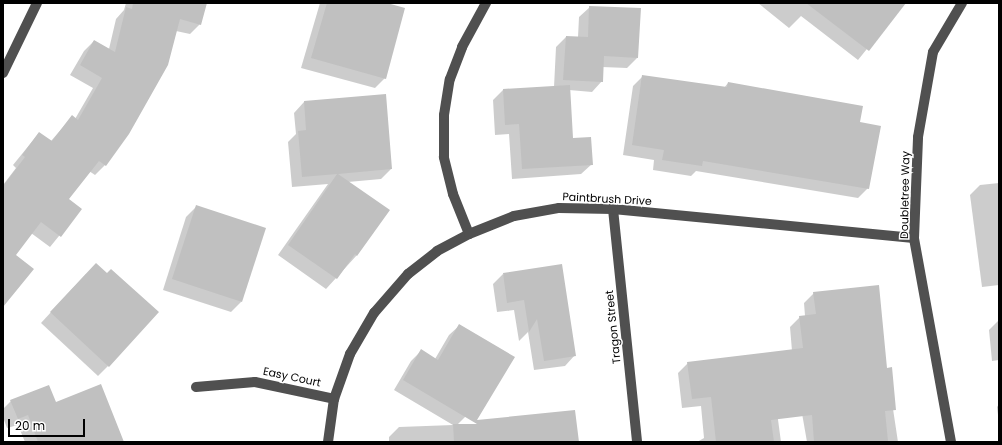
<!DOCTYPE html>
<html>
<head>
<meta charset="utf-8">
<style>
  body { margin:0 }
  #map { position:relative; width:1002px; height:445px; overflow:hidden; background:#fff; font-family:Poppins,sans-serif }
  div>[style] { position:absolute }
  .shadow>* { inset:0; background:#0003 }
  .building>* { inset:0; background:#c0c0c0 }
  .minor>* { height:10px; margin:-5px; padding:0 5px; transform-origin:5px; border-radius:5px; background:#505050 }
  span { translate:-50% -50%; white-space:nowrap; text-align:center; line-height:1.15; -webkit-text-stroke:3px #fff; paint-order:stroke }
  .street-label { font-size:11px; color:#000 }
  .frame { position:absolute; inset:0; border:4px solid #000; pointer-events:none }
  .scale { position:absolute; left:8px; top:419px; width:77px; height:18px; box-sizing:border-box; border:2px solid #000; border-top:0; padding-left:5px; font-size:12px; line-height:14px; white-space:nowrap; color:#000; -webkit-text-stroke:3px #fff; paint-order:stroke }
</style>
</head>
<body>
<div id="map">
  <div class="shadow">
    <div style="clip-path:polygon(126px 3px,206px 3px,200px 24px,190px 34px,176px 31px,105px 165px,95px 175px,89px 171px,68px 199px,81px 209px,50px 247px,31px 233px,15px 255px,3px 307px,3px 185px,16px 168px,13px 165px,39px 133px,51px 141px,72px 117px,75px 119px,93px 88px,70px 75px,84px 51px,94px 41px,109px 49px,116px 19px,124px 10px)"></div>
    <div style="clip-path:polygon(320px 3px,383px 3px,385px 78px,375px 88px,301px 68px)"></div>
    <div style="clip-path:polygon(758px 3px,904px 3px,858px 60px,801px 16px,789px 28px)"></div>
    <div style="clip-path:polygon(590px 7px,637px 58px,627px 68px,602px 67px,602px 81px,592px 92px,569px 90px,572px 139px,592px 164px,581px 174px,512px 179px,509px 134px,495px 135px,493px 100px,503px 90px,554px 87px,556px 47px,566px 37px,578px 37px,579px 17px)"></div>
    <div style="clip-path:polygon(643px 76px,724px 88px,728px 83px,859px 123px,868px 188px,858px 198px,696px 171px,691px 176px,653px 170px,654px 160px,623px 155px,633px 86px)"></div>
    <div style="clip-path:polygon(385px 95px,391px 169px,381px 179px,348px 182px,357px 255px,326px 289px,278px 255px,328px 184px,292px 187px,288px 142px,296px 134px,294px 113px,304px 102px)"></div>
    <div style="clip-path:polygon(999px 183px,999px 285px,982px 287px,970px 195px,980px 185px)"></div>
    <div style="clip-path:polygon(197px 206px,241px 302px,231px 312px,163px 290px,186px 217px)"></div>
    <div style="clip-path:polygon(86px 274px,108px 366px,98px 376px,41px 323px)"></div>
    <div style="clip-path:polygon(503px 274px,575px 355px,565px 366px,534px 370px,528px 332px,519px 341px,514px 310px,497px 312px,493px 284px)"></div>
    <div style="clip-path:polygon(814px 293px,887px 369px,898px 442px,807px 442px,796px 379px,773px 382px,781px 442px,697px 442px,704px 438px,701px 406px,682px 408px,678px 373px,688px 363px,792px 351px,790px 327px,800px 317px,805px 316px,804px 303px)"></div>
    <div style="clip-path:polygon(999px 320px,999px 360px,992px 361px,989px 330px)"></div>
    <div style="clip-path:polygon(460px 325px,465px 417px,457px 425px,466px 442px,389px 442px,389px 437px,399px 427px,453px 425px,394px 390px,411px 361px,421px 351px,435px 359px,449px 335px)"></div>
    <div style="clip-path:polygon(11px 401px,55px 403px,122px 442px,25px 442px,18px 425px,7px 428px,3px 417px,3px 409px)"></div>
    <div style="clip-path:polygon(999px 404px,999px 423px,997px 407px)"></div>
  </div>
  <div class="building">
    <div style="clip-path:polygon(133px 3px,207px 3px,201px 25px,180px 19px,168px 65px,129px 134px,106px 166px,99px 161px,69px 199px,82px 209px,61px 237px,41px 222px,16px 255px,34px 269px,3px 307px,3px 186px,25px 157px,22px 155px,39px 132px,52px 141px,72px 115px,78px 120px,102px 78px,80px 65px,94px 40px,115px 52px,126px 7px,132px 9px)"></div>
    <div style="clip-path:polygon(327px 3px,387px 3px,405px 8px,386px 79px,311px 58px)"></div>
    <div style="clip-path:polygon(806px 3px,906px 3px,869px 51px)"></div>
    <div style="clip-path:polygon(589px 6px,641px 8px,638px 58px,604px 56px,603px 82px,563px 80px,566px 36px,588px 37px)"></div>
    <div style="clip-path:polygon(642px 75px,727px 87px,728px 82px,863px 106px,860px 122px,881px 126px,869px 189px,703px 161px,702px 166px,662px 160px,664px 150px,632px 145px)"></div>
    <div style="clip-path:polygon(570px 85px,573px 138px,591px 137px,593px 165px,522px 169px,519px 124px,505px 125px,503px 89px)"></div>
    <div style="clip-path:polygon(386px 94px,392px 169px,338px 174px,390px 210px,357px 256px,355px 254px,337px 279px,288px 245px,337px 174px,302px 177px,298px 131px,306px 130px,304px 101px)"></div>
    <div style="clip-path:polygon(196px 205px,266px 228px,242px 302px,172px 279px)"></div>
    <div style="clip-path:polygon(96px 263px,107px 273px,111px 269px,159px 312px,109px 367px,50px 312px)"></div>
    <div style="clip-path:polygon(562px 264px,576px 356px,544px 361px,537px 319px,529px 332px,524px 300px,507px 303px,503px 273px)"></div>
    <div style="clip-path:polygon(879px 285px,887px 368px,892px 367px,896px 410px,885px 411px,888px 441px,814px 442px,812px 415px,771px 420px,774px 442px,716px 442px,711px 397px,692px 399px,687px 362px,803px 348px,799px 316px,816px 314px,813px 292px)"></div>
    <div style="clip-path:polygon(459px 324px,515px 357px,477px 420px,575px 410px,579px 442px,454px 442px,453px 424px,477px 424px,403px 380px,421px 349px,438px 360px)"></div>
    <div style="clip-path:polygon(101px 384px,124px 442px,38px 442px,28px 415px,18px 419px,10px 400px,49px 385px,56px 402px)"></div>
  </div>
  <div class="minor">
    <div style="left:3px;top:73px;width:78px;rotate:-64.1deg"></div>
    <div style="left:613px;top:209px;width:234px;rotate:84.1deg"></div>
    <div style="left:469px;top:234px;width:43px;rotate:-111.8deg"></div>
    <div style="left:453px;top:194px;width:38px;rotate:-104deg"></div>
    <div style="left:444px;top:157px;width:42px;rotate:-90deg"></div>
    <div style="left:444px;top:115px;width:36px;rotate:-81deg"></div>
    <div style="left:450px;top:79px;width:34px;rotate:-69deg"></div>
    <div style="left:462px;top:47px;width:50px;rotate:-61.4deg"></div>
    <div style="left:196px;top:387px;width:59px;rotate:-4.8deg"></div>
    <div style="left:255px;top:382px;width:81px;rotate:12.1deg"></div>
    <div style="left:328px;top:442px;width:43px;rotate:-82.1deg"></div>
    <div style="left:334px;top:399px;width:48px;rotate:-70.4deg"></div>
    <div style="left:350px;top:354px;width:48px;rotate:-59.7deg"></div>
    <div style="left:374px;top:313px;width:52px;rotate:-48.9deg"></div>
    <div style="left:408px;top:274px;width:37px;rotate:-38deg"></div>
    <div style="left:437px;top:251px;width:36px;rotate:-28deg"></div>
    <div style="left:469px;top:234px;width:48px;rotate:-21.8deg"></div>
    <div style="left:514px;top:216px;width:46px;rotate:-10.1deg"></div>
    <div style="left:559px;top:208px;width:54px;rotate:1.1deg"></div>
    <div style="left:613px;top:209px;width:302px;rotate:5.5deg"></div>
    <div style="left:951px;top:442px;width:207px;rotate:-100.3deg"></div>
    <div style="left:914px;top:238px;width:101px;rotate:-87.7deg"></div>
    <div style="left:918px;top:137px;width:86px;rotate:-80deg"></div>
    <div style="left:933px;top:52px;width:57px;rotate:-59.4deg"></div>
  </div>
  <div class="street-label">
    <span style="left:905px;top:195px;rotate:-89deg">Doubletree Way</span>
    <span style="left:607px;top:199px;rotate:3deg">Paintbrush Drive</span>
    <span style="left:613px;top:327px;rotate:-96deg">Tragon Street</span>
    <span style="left:292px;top:377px;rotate:12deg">Easy Court</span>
  </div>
  <div class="frame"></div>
  <div class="scale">20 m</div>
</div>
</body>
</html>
